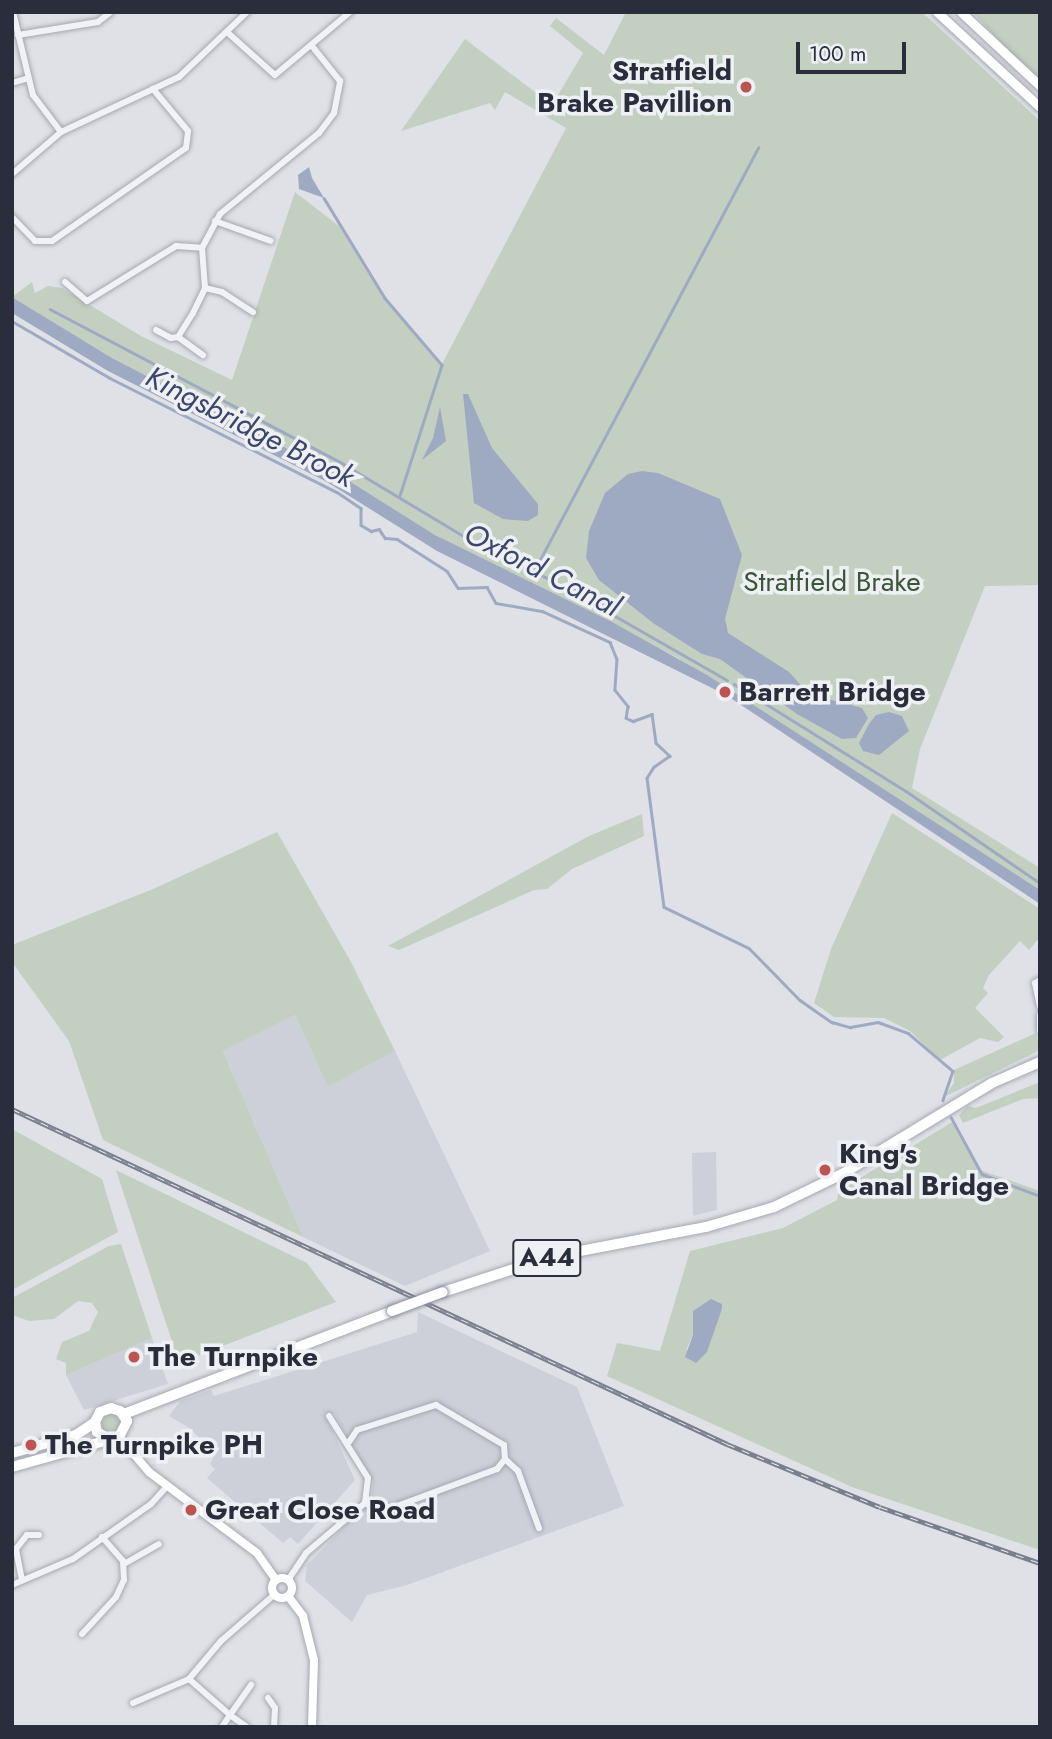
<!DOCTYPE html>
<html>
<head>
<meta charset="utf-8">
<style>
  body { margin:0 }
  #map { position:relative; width:1052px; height:1739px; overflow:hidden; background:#dfe1e6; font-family:Jost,sans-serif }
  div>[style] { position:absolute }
  .built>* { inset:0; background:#cdd0d8 }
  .green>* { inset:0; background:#c3cfc1 }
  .round { border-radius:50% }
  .water>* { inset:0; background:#9eaac2 }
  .stream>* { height:2.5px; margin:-1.25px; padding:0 1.25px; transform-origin:1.25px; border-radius:1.25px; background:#9eaac2 }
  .roads { filter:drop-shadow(0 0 2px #a5a8b0) drop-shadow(0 0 2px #a5a8b0) }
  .street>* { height:6px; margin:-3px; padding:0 3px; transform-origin:3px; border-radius:3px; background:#f1f2f5 }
  .secondary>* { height:8px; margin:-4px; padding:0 4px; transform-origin:4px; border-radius:4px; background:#fff }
  .secondary>.ring { margin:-4px; padding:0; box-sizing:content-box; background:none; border:8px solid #fff; border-radius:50% }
  .primary>* { height:9px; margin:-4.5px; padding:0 4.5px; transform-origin:4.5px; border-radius:4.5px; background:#fff }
  .highway>* { height:10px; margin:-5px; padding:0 5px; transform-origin:5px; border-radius:5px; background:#fff }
  .rail>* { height:5px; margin-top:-2.5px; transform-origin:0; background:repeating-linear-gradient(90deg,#eef0f4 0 8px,#7a7f8e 0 16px); box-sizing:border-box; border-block:2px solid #7a7f8e }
  .bridges { filter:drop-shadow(0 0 2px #888d9b) drop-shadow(0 0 2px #888d9b) }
  .highway-bridge>* { height:10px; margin:-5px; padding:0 5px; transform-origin:5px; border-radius:5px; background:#fff }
  .dots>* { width:19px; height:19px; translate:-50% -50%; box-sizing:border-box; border:4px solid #eef0f4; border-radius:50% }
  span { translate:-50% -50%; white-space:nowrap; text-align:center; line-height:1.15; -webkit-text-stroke:7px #eef0f4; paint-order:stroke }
  .shield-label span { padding:2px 5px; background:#eef0f4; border:2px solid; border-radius:5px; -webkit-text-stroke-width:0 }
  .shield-label { font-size:26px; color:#2a2e3c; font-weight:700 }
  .poi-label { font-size:28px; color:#2a2e3c; font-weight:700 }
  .right { translate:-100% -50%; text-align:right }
  .left { translate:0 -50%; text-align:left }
  .park-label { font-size:28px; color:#3a5639 }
  .water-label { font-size:30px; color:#39476b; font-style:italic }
  .frame { position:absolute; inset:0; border:14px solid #2a2e3c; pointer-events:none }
  .scale { position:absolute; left:796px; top:42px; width:110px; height:32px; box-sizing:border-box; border:4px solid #2a2e3c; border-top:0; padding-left:9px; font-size:21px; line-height:24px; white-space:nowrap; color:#2a2e3c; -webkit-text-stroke:5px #eef0f4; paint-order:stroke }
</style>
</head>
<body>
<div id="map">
  <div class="built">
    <div style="clip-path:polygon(295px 1015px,328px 1087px,395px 1051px,490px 1251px,405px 1286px,303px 1237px,223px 1051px)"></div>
    <div style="clip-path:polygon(716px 1152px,717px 1210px,693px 1216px,692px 1153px)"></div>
    <div style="clip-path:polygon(418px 1312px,577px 1387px,624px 1506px,407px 1585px,367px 1595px,352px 1622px,305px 1581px,307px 1565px,372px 1498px,373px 1482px,334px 1413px,326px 1417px,355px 1480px,298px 1544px,290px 1537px,283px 1543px,207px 1478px,215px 1469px,210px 1464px,215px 1455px,191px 1429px,169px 1416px,180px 1401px,211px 1390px,214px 1396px,417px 1332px)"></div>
    <div style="clip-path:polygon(152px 1338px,168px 1384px,84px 1410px,66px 1375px)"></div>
  </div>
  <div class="green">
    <div style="clip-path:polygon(626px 12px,922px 12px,1040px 121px,1040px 585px,985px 586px,920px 749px,912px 788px,1040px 868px,1040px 890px,676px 657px,435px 535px,346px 479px,112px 358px,12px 297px,32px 282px,35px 293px,48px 286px,62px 288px,141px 336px,232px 380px,295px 192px,339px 226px,385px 298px,442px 364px,566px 128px,505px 92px,495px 110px,490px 103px,401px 131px,465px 39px,552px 105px,583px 53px,550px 26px,556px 18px,604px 55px)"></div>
    <div style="clip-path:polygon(973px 12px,1040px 12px,1040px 81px,1018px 61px)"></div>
    <div style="clip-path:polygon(892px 813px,1040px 909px,1040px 937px,1029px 950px,1020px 941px,989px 975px,983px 988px,988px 993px,975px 1008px,1004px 1037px,998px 1042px,980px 1038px,940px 1060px,910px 1031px,884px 1018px,834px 1017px,814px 1003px,831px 949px)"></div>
    <div style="clip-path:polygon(642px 814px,644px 836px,572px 869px,547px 889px,534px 890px,399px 950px,388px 946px,589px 836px)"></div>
    <div style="clip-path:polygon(277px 832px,351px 962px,395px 1051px,328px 1087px,295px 1015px,223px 1051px,303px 1237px,103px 1140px,69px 1041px,12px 962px,12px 945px,153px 889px)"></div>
    <div style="clip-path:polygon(1036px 1033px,1040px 1050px,944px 1097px,954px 1083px,954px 1070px)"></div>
    <div style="clip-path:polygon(1040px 1082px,1040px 1098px,1023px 1099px,963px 1123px,959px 1115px,968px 1106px,976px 1108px)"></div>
    <div style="clip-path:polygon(evenodd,954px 1121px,980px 1170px,1040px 1191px,1040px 1550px,852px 1487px,607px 1376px,617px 1343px,660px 1351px,690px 1251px,783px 1228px,837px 1200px,839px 1191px,954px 1121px,707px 1302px,722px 1309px,709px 1344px,686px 1350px,693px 1335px,696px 1310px,707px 1302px)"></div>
    <div style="clip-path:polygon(12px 1129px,102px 1179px,118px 1232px,12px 1290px)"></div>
    <div style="clip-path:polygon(116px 1170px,307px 1263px,336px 1302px,179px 1363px)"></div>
    <div style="clip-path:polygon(121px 1244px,152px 1338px,66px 1375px,66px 1363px,56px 1359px,62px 1342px,89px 1331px,98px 1312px,92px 1303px,78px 1301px,54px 1319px,29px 1321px,12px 1315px,12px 1298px,109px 1246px)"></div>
    <div class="round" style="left:102px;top:1414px;width:20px;height:20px"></div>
  </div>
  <div class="water">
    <div style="clip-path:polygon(309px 167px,312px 178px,324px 198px,299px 189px,298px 175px)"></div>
    <div style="clip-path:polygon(12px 297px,112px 358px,346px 479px,435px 535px,612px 622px,707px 675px,1040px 890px,1040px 904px,726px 695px,437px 551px,327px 482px,108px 371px,12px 313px)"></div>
    <div style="clip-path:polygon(463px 394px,468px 394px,492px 448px,538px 504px,538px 515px,528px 521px,503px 519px,474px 503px)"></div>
    <div style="clip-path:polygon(440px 407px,446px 441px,422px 460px,433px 438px)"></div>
    <div style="clip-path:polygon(642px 471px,658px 473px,720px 499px,742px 555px,725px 619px,728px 633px,789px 672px,809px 694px,862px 708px,868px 718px,856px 738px,842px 739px,797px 714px,720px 659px,702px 654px,653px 623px,599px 580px,586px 558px,589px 531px,605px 493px,628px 474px)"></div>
    <div style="clip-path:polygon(889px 712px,902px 716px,909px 731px,879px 755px,863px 751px,859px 743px,869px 724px,876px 715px)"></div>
    <div style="clip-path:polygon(711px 1299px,722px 1304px,722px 1309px,707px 1352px,696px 1363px,685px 1357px,693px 1335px,693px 1311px)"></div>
  </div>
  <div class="stream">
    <div style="left:324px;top:198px;width:117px;rotate:58.6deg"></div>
    <div style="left:385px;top:298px;width:88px;rotate:49.6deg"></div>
    <div style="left:442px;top:365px;width:138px;rotate:107.8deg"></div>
    <div style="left:50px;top:309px;width:330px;rotate:27.8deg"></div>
    <div style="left:342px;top:463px;width:140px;rotate:31deg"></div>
    <div style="left:462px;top:535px;width:109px;rotate:26.8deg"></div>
    <div style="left:559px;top:584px;width:39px;rotate:17deg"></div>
    <div style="left:596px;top:595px;width:23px;rotate:52deg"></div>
    <div style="left:610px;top:613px;width:135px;rotate:29.8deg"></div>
    <div style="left:12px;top:321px;width:113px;rotate:30.2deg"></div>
    <div style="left:110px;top:378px;width:254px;rotate:26.7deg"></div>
    <div style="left:337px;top:492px;width:29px;rotate:34deg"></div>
    <div style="left:361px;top:508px;width:17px;rotate:90deg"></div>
    <div style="left:361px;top:525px;width:12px;rotate:31deg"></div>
    <div style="left:371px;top:531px;width:8px;rotate:-14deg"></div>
    <div style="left:379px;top:529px;width:11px;rotate:56deg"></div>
    <div style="left:385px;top:538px;width:12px;rotate:5deg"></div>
    <div style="left:397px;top:539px;width:59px;rotate:32.6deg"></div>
    <div style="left:447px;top:571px;width:20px;rotate:57deg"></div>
    <div style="left:458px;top:588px;width:29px;rotate:-2deg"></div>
    <div style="left:487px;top:587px;width:18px;rotate:61deg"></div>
    <div style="left:496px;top:603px;width:47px;rotate:9.9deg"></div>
    <div style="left:542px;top:611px;width:75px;rotate:24.5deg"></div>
    <div style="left:610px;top:642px;width:18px;rotate:68deg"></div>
    <div style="left:617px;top:659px;width:31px;rotate:94deg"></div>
    <div style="left:615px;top:690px;width:21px;rotate:51deg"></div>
    <div style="left:628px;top:706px;width:12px;rotate:99deg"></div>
    <div style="left:626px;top:718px;width:8px;rotate:23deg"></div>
    <div style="left:633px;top:721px;width:20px;rotate:-20deg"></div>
    <div style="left:652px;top:714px;width:29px;rotate:82deg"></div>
    <div style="left:656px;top:743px;width:19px;rotate:43deg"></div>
    <div style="left:670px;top:756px;width:19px;rotate:145deg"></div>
    <div style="left:654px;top:767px;width:13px;rotate:122deg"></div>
    <div style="left:647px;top:778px;width:130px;rotate:82.5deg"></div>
    <div style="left:664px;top:907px;width:94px;rotate:25.8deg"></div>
    <div style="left:749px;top:948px;width:73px;rotate:45.6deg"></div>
    <div style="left:800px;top:1000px;width:39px;rotate:35deg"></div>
    <div style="left:832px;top:1022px;width:19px;rotate:16deg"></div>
    <div style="left:850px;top:1027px;width:28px;rotate:-10deg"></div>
    <div style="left:878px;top:1022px;width:32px;rotate:20deg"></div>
    <div style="left:908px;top:1033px;width:59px;rotate:40.2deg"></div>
    <div style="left:953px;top:1071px;width:31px;rotate:109deg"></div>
    <div style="left:534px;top:571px;width:479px;rotate:-62.1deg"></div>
    <div style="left:734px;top:684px;width:203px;rotate:31.9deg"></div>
    <div style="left:906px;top:791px;width:163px;rotate:34.5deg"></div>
    <div style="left:951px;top:1117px;width:65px;rotate:61.5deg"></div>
    <div style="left:982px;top:1174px;width:62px;rotate:20.8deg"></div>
  </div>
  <div class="roads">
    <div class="street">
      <div style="left:13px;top:12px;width:85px;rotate:76.5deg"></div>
      <div style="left:33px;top:95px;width:46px;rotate:52.9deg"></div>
      <div style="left:227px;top:32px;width:64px;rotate:41.9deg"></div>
      <div style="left:275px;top:75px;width:98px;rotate:-40deg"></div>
      <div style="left:18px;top:35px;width:81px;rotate:-9.2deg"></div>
      <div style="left:98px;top:22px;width:16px;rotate:-38deg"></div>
      <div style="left:12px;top:83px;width:17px;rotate:-17deg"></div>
      <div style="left:12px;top:174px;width:65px;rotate:-40.6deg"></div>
      <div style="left:61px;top:132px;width:130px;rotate:-25deg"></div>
      <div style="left:179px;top:77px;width:94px;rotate:-43.7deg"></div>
      <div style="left:12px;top:217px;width:33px;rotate:46deg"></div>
      <div style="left:35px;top:241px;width:17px"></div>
      <div style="left:52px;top:241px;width:163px;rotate:-34.8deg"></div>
      <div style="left:186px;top:148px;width:17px;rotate:-83deg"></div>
      <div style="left:188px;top:131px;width:55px;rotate:-129.8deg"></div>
      <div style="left:215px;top:221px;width:59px;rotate:19.7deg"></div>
      <div style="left:65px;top:282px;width:29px;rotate:41deg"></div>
      <div style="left:87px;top:301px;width:105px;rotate:-31.7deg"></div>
      <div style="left:176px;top:246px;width:26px;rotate:4deg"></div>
      <div style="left:205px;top:288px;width:17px;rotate:13deg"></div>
      <div style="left:222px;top:292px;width:37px;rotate:33deg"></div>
      <div style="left:156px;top:330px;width:17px;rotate:28deg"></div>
      <div style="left:171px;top:338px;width:7px;rotate:-8deg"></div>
      <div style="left:178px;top:337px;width:28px;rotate:-58deg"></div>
      <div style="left:193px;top:313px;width:28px;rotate:-64deg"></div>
      <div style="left:205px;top:288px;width:40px;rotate:-94.3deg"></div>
      <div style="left:202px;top:248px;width:38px;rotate:-62deg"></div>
      <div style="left:220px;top:214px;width:128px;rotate:-39.3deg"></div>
      <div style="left:319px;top:133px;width:25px;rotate:-53deg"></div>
      <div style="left:334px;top:113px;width:33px;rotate:-79deg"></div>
      <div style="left:340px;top:81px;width:45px;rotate:-128.7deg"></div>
      <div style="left:178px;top:337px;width:31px;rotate:36deg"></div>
      <div style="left:1040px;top:980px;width:6px;rotate:149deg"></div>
      <div style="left:1035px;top:983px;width:24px;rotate:78deg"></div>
      <div style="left:1040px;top:1015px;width:16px;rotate:90deg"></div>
      <div style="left:329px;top:1416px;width:73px;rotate:57.8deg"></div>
      <div style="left:368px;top:1478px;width:25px;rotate:97deg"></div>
      <div style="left:349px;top:1442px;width:14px;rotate:-56deg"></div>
      <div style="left:357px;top:1430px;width:83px;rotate:-17.6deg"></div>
      <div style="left:436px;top:1405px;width:79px;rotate:30.5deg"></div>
      <div style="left:504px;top:1445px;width:14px;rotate:86deg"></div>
      <div style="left:505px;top:1459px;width:18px;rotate:43deg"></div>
      <div style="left:518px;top:1471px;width:61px;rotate:69.8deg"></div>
      <div style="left:365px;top:1503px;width:17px;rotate:24deg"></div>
      <div style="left:381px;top:1510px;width:16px;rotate:-14deg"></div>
      <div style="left:397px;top:1506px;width:107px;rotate:-20.3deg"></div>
      <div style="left:497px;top:1469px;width:13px;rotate:-51deg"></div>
      <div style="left:124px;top:1564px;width:40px;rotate:-29.7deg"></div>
      <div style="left:22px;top:1580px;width:32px;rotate:-101deg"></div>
      <div style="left:16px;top:1549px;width:18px;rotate:-52deg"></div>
      <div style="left:27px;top:1535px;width:12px"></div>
      <div style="left:288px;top:1580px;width:32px;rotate:-56deg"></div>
      <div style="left:306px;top:1553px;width:77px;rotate:-40.3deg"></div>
      <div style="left:12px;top:1585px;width:66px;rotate:-23.1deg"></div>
      <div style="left:73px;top:1559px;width:95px;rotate:-35.2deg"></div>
      <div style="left:151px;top:1504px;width:24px;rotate:-48deg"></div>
      <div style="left:82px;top:1634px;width:50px;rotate:-47.4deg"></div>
      <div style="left:116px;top:1597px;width:19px;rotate:-65deg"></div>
      <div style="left:124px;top:1580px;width:19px;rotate:-93deg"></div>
      <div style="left:123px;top:1561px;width:32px;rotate:-131deg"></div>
      <div style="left:189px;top:1679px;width:55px;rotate:41.3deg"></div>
      <div style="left:230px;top:1715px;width:14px;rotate:124deg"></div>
      <div style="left:268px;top:1698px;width:12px;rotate:55deg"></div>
      <div style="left:275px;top:1708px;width:19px;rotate:93deg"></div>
      <div style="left:133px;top:1703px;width:61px;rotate:-23.2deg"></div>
      <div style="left:189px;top:1679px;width:50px;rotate:-49.9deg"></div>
      <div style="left:221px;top:1641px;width:72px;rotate:-41deg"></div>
      <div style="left:247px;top:1727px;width:21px;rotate:-145deg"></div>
      <div style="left:230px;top:1715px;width:37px;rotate:-55deg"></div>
    </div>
    <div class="secondary">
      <div style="left:119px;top:1437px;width:46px;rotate:49.4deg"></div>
      <div style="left:149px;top:1472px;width:135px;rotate:36.9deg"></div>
      <div style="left:257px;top:1553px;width:33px;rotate:55deg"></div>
      <div class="ring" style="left:272px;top:1578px;width:12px;height:12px"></div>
      <div style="left:288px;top:1596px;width:25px;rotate:53deg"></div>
      <div style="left:303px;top:1616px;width:45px;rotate:76deg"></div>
      <div style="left:314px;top:1660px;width:67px;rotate:91.7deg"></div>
    </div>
    <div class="primary">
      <div style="left:937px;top:12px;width:140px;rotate:42.7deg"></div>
      <div style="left:961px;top:12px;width:108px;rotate:43.1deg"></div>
    </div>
    <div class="highway">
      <div style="left:443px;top:1292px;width:117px;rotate:-18deg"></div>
      <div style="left:554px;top:1256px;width:155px;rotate:-10.8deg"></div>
      <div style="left:706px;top:1227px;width:71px;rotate:-16.4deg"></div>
      <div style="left:774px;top:1207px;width:78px;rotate:-25.9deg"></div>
      <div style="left:844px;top:1173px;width:173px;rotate:-31.3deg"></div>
      <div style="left:992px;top:1083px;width:52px;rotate:-23.6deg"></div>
      <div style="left:124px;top:1414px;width:287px;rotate:-21deg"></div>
      <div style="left:12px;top:1453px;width:66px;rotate:-15.7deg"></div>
      <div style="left:76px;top:1435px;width:23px;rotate:-34deg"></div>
      <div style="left:12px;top:1467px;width:111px;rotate:-15.7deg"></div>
      <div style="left:119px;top:1437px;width:18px;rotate:-63deg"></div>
      <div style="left:127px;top:1421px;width:12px;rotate:-125deg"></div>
      <div style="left:120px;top:1411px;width:9px;rotate:-162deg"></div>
      <div style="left:111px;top:1408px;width:12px;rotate:160deg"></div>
      <div style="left:100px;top:1412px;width:11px;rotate:117deg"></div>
      <div style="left:95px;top:1422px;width:10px;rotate:79deg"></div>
      <div style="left:97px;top:1432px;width:14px;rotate:30deg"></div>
    </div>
  </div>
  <div class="rail">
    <div style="left:12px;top:1109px;width:790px;rotate:25.1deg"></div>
    <div style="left:727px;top:1444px;width:165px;rotate:22.4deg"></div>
    <div style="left:880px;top:1507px;width:170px;rotate:19.3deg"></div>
  </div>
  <div class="bridges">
    <div class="highway-bridge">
      <div style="left:392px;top:1311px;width:54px;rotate:-20.4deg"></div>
    </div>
  </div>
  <div class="dots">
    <div style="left:746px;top:87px;background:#bd5352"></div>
    <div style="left:725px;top:692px;background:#bd5352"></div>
    <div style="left:825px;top:1170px;background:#bd5352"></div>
    <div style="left:134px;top:1357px;background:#bd5352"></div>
    <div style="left:31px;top:1445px;background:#bd5352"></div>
    <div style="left:191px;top:1510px;background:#bd5352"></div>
  </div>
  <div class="shield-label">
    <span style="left:547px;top:1258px">A44</span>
  </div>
  <div class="poi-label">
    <span class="right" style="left:732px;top:87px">Stratfield<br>Brake Pavillion</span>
    <span class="left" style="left:739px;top:692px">Barrett Bridge</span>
    <span class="left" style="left:839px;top:1170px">King's<br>Canal Bridge</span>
    <span class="left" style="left:148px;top:1357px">The Turnpike</span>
    <span class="left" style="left:45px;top:1445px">The Turnpike PH</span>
    <span class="left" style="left:205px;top:1510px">Great Close Road</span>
  </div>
  <div class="park-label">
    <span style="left:832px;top:582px">Stratfield Brake</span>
  </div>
  <div class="water-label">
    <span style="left:250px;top:427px;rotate:27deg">Kingsbridge Brook</span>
    <span style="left:542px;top:570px;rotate:27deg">Oxford Canal</span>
  </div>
  <div class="frame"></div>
  <div class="scale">100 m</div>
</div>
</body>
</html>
